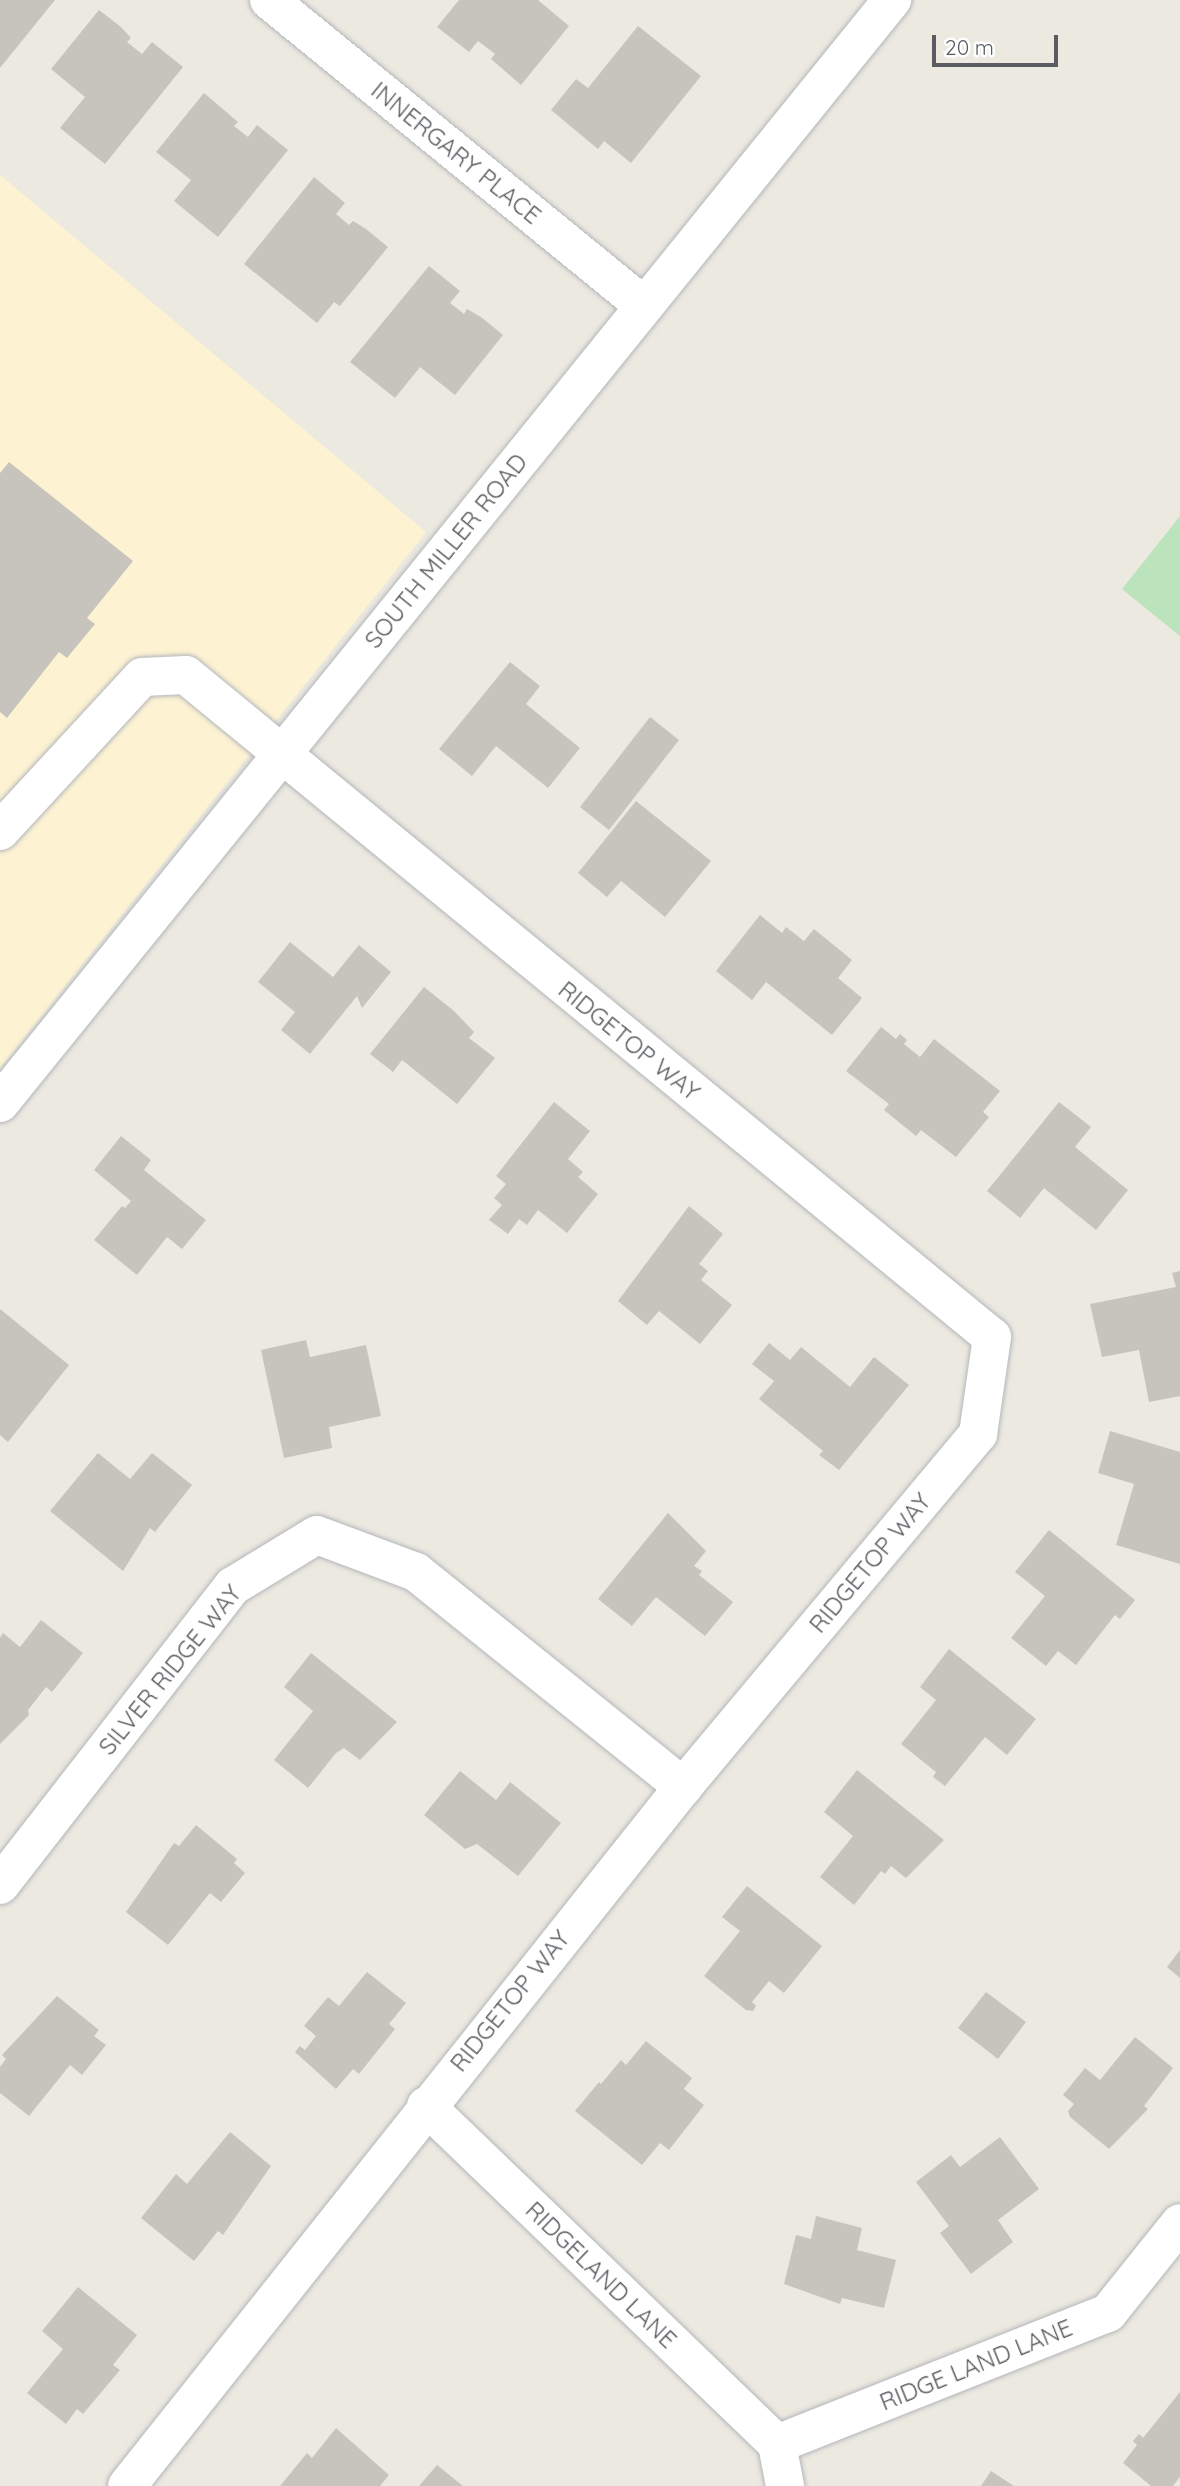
<!DOCTYPE html>
<html>
<head>
<meta charset="utf-8">
<style>
  body { margin:0 }
  #map { position:relative; width:1180px; height:2486px; overflow:hidden; background:#ece9e0; font-family:Quicksand,sans-serif }
  div>[style] { position:absolute }
  .commercial>* { inset:0; background:#fdf3d3 }
  .green>* { inset:0; background:#bce4bc }
  .building>* { inset:0; background:#c7c4bd }
  .roads { filter:drop-shadow(0 0 2px #b3b6bb) drop-shadow(0 0 2px #b3b6bb) }
  .minor>* { height:38px; margin:-19px; padding:0 19px; transform-origin:19px; border-radius:19px; background:#fff }
  span { translate:-50% -50%; white-space:nowrap; text-align:center; line-height:1.15; -webkit-text-stroke:6px #fff; paint-order:stroke }
  .street-label { font-size:24px; color:#595d61 }
  .scale { position:absolute; left:932px; top:35px; width:126px; height:32px; box-sizing:border-box; border:4px solid #595d61; border-top:0; padding-left:9px; font-size:21px; line-height:24px; white-space:nowrap; color:#595d61; -webkit-text-stroke:5px #fff; paint-order:stroke }
</style>
</head>
<body>
<div id="map">
  <div class="commercial">
    <div style="clip-path:polygon(0 175px,426px 532px,0 1068px)"></div>
  </div>
  <div class="green">
    <div style="clip-path:polygon(1180px 516px,1180px 636px,1122px 589px)"></div>
  </div>
  <div class="building">
    <div style="clip-path:polygon(0 0,55px 0,0 68px)"></div>
    <div style="clip-path:polygon(459px 0,538px 0,569px 26px,521px 85px,491px 59px,495px 54px,478px 41px,469px 52px,437px 27px)"></div>
    <div style="clip-path:polygon(99px 10px,121px 27px,131px 38px,127px 42px,142px 54px,152px 42px,183px 67px,105px 164px,60px 128px,85px 97px,51px 69px)"></div>
    <div style="clip-path:polygon(638px 26px,701px 76px,631px 163px,604px 141px,598px 149px,551px 110px,576px 79px,588px 88px)"></div>
    <div style="clip-path:polygon(204px 93px,238px 122px,234px 126px,248px 137px,257px 125px,288px 150px,218px 237px,174px 201px,191px 180px,156px 152px)"></div>
    <div style="clip-path:polygon(314px 177px,345px 203px,336px 214px,349px 225px,353px 221px,366px 229px,388px 247px,340px 306px,334px 302px,317px 323px,244px 264px)"></div>
    <div style="clip-path:polygon(429px 266px,460px 291px,450px 303px,464px 314px,467px 309px,481px 317px,503px 335px,455px 395px,420px 367px,395px 398px,350px 362px)"></div>
    <div style="clip-path:polygon(9px 462px,133px 561px,87px 618px,95px 624px,67px 658px,59px 652px,7px 718px,0 712px,0 473px)"></div>
    <div style="clip-path:polygon(510px 662px,540px 686px,526px 704px,580px 748px,548px 788px,496px 746px,472px 776px,439px 749px)"></div>
    <div style="clip-path:polygon(650px 717px,679px 740px,609px 830px,580px 807px)"></div>
    <div style="clip-path:polygon(636px 801px,711px 861px,665px 917px,621px 881px,607px 897px,578px 873px)"></div>
    <div style="clip-path:polygon(760px 915px,782px 933px,786px 927px,804px 941px,814px 929px,852px 960px,838px 978px,862px 998px,832px 1035px,766px 982px,752px 1000px,716px 971px)"></div>
    <div style="clip-path:polygon(290px 942px,333px 977px,359px 945px,391px 972px,362px 1008px,357px 996px,310px 1054px,281px 1030px,295px 1012px,258px 982px)"></div>
    <div style="clip-path:polygon(424px 987px,454px 1011px,474px 1032px,469px 1038px,495px 1058px,457px 1104px,402px 1060px,393px 1072px,370px 1054px)"></div>
    <div style="clip-path:polygon(881px 1027px,896px 1039px,900px 1034px,907px 1040px,904px 1044px,920px 1057px,934px 1039px,1000px 1091px,983px 1112px,989px 1117px,956px 1157px,921px 1130px,916px 1136px,884px 1110px,889px 1104px,846px 1071px)"></div>
    <div style="clip-path:polygon(554px 1102px,590px 1131px,568px 1159px,583px 1172px,578px 1177px,598px 1194px,567px 1233px,538px 1210px,527px 1225px,519px 1219px,508px 1234px,489px 1220px,502px 1205px,494px 1198px,506px 1184px,496px 1176px)"></div>
    <div style="clip-path:polygon(1059px 1102px,1091px 1127px,1075px 1147px,1128px 1190px,1096px 1230px,1044px 1188px,1020px 1218px,987px 1191px)"></div>
    <div style="clip-path:polygon(121px 1136px,151px 1160px,144px 1170px,206px 1220px,182px 1249px,167px 1237px,137px 1275px,94px 1240px,122px 1206px,125px 1208px,131px 1201px,94px 1170px)"></div>
    <div style="clip-path:polygon(689px 1206px,723px 1234px,699px 1264px,708px 1271px,701px 1280px,732px 1305px,700px 1344px,659px 1311px,647px 1325px,618px 1301px)"></div>
    <div style="clip-path:polygon(1180px 1271px,1180px 1396px,1149px 1402px,1139px 1350px,1102px 1357px,1090px 1304px,1176px 1287px,1172px 1273px)"></div>
    <div style="clip-path:polygon(0 1309px,69px 1365px,8px 1442px,0 1435px)"></div>
    <div style="clip-path:polygon(306px 1340px,310px 1357px,366px 1345px,381px 1416px,329px 1427px,332px 1448px,284px 1458px,261px 1350px)"></div>
    <div style="clip-path:polygon(769px 1343px,790px 1360px,801px 1347px,850px 1387px,874px 1357px,909px 1385px,839px 1470px,819px 1455px,823px 1451px,759px 1399px,774px 1381px,752px 1364px)"></div>
    <div style="clip-path:polygon(1110px 1431px,1180px 1452px,1180px 1564px,1116px 1545px,1134px 1484px,1098px 1473px)"></div>
    <div style="clip-path:polygon(98px 1453px,130px 1479px,152px 1453px,192px 1485px,155px 1532px,150px 1528px,123px 1571px,50px 1511px)"></div>
    <div style="clip-path:polygon(668px 1513px,706px 1551px,694px 1566px,702px 1571px,699px 1575px,733px 1602px,705px 1636px,656px 1597px,632px 1626px,598px 1599px)"></div>
    <div style="clip-path:polygon(1049px 1530px,1135px 1600px,1120px 1619px,1115px 1615px,1076px 1665px,1058px 1651px,1046px 1666px,1011px 1638px,1045px 1596px,1015px 1572px)"></div>
    <div style="clip-path:polygon(41px 1620px,83px 1653px,52px 1692px,46px 1687px,28px 1710px,29px 1715px,0 1744px,0 1638px,3px 1633px,20px 1647px)"></div>
    <div style="clip-path:polygon(949px 1649px,1036px 1719px,1007px 1755px,985px 1737px,945px 1786px,933px 1777px,936px 1772px,901px 1744px,936px 1700px,920px 1687px)"></div>
    <div style="clip-path:polygon(311px 1653px,397px 1722px,360px 1760px,344px 1748px,336px 1753px,308px 1788px,274px 1760px,313px 1711px,284px 1687px)"></div>
    <div style="clip-path:polygon(857px 1770px,944px 1840px,906px 1878px,891px 1866px,885px 1874px,881px 1871px,854px 1905px,820px 1877px,853px 1836px,824px 1812px)"></div>
    <div style="clip-path:polygon(460px 1771px,496px 1800px,510px 1782px,561px 1823px,518px 1876px,477px 1844px,465px 1849px,424px 1815px)"></div>
    <div style="clip-path:polygon(196px 1825px,237px 1859px,234px 1863px,245px 1873px,221px 1902px,210px 1893px,168px 1945px,126px 1912px,174px 1843px,179px 1846px)"></div>
    <div style="clip-path:polygon(747px 1886px,822px 1946px,784px 1993px,769px 1981px,752px 2002px,756px 2006px,753px 2011px,746px 2010px,704px 1976px,740px 1931px,722px 1917px)"></div>
    <div style="clip-path:polygon(1180px 1950px,1180px 1978px,1167px 1967px)"></div>
    <div style="clip-path:polygon(367px 1972px,406px 2003px,389px 2024px,395px 2029px,359px 2074px,353px 2069px,336px 2089px,295px 2052px,300px 2046px,305px 2050px,316px 2036px,304px 2026px,328px 1997px,339px 2006px)"></div>
    <div style="clip-path:polygon(986px 1992px,1026px 2022px,998px 2059px,958px 2028px)"></div>
    <div style="clip-path:polygon(57px 1996px,99px 2030px,94px 2036px,106px 2045px,82px 2075px,70px 2065px,29px 2116px,0 2093px,0 2067px,6px 2059px,2px 2055px)"></div>
    <div style="clip-path:polygon(1135px 2037px,1173px 2068px,1144px 2106px,1148px 2109px,1109px 2149px,1070px 2117px,1068px 2111px,1074px 2104px,1063px 2095px,1085px 2068px,1100px 2080px)"></div>
    <div style="clip-path:polygon(646px 2041px,692px 2078px,684px 2089px,704px 2105px,669px 2150px,660px 2143px,642px 2165px,575px 2111px,599px 2082px,601px 2084px,621px 2060px,626px 2065px)"></div>
    <div style="clip-path:polygon(230px 2132px,271px 2166px,223px 2235px,218px 2231px,194px 2261px,141px 2218px,176px 2174px,187px 2184px)"></div>
    <div style="clip-path:polygon(1000px 2137px,1039px 2189px,998px 2220px,1013px 2242px,971px 2274px,940px 2233px,949px 2226px,916px 2182px,951px 2155px,960px 2167px)"></div>
    <div style="clip-path:polygon(816px 2216px,862px 2228px,857px 2250px,896px 2260px,884px 2308px,842px 2298px,840px 2304px,784px 2284px,796px 2235px,811px 2239px)"></div>
    <div style="clip-path:polygon(78px 2287px,137px 2335px,113px 2365px,120px 2370px,83px 2414px,77px 2409px,66px 2424px,27px 2393px,63px 2349px,42px 2331px)"></div>
    <div style="clip-path:polygon(1180px 2392px,1180px 2477px,1173px 2486px,1151px 2486px,1123px 2463px,1137px 2445px,1133px 2441px,1139px 2434px,1143px 2438px)"></div>
    <div style="clip-path:polygon(336px 2428px,389px 2475px,380px 2486px,280px 2486px,307px 2453px,312px 2458px)"></div>
    <div style="clip-path:polygon(437px 2465px,463px 2486px,419px 2486px)"></div>
    <div style="clip-path:polygon(991px 2471px,1014px 2486px,981px 2486px)"></div>
  </div>
  <div class="roads">
    <div class="minor">
      <div style="left:269px;top:0;width:484px;rotate:39.2deg"></div>
      <div style="left:0;top:831px;width:209px;rotate:-47.3deg"></div>
      <div style="left:142px;top:677px;width:44px;rotate:-2.6deg"></div>
      <div style="left:186px;top:675px;width:1043px;rotate:39.4deg"></div>
      <div style="left:992px;top:1337px;width:98px;rotate:98.2deg"></div>
      <div style="left:978px;top:1434px;width:460px;rotate:129.9deg"></div>
      <div style="left:683px;top:1787px;width:893px;rotate:128.5deg"></div>
      <div style="left:0;top:1103px;width:1419px;rotate:-51.04deg"></div>
      <div style="left:0;top:1885px;width:379px;rotate:-52.1deg"></div>
      <div style="left:233px;top:1586px;width:98px;rotate:-31.3deg"></div>
      <div style="left:317px;top:1535px;width:106px;rotate:20.5deg"></div>
      <div style="left:416px;top:1572px;width:343px;rotate:38.8deg"></div>
      <div style="left:426px;top:2106px;width:487px;rotate:43.9deg"></div>
      <div style="left:777px;top:2444px;width:356px;rotate:-21.6deg"></div>
      <div style="left:1108px;top:2313px;width:115px;rotate:-51.3deg"></div>
      <div style="left:777px;top:2444px;width:43px;rotate:79.2deg"></div>
    </div>
  </div>
  <div class="street-label">
    <span style="left:456px;top:153px;rotate:39deg">INNERGARY PLACE</span>
    <span style="left:446px;top:551px;rotate:-51deg">SOUTH MILLER ROAD</span>
    <span style="left:629px;top:1041px;rotate:39deg">RIDGETOP WAY</span>
    <span style="left:870px;top:1563px;rotate:-50deg">RIDGETOP WAY</span>
    <span style="left:170px;top:1670px;rotate:-51deg">SILVER RIDGE WAY</span>
    <span style="left:510px;top:2001px;rotate:-51deg">RIDGETOP WAY</span>
    <span style="left:601px;top:2275px;rotate:44deg">RIDGELAND LANE</span>
    <span style="left:976px;top:2365px;rotate:-22deg">RIDGE LAND LANE</span>
  </div>
  <div class="scale">20 m</div>
</div>
</body>
</html>
